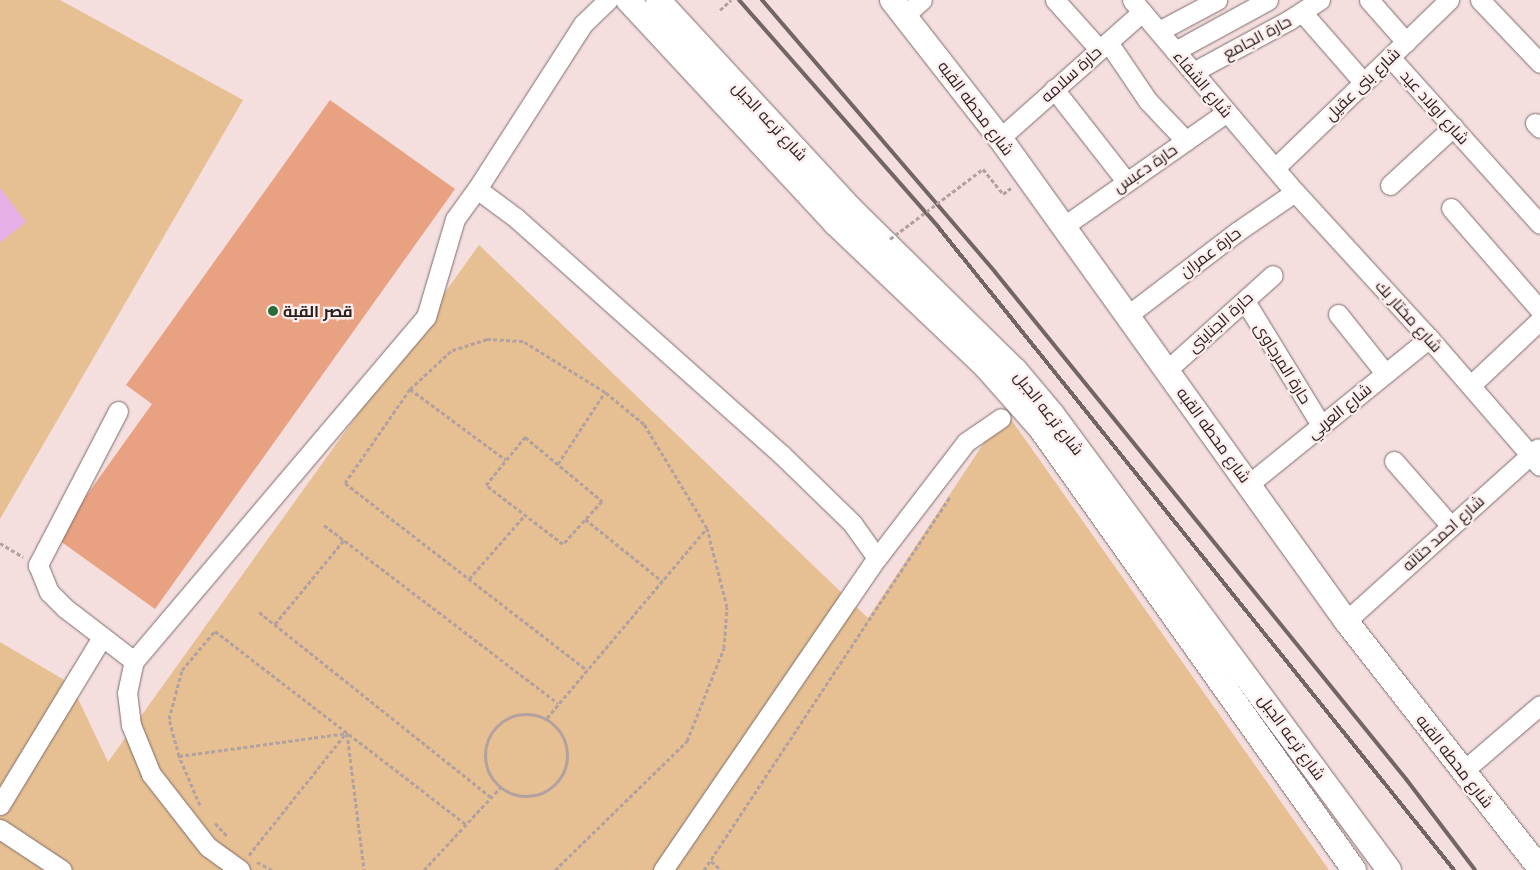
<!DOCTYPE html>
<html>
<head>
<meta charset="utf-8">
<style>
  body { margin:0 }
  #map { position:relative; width:1540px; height:870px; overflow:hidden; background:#f4dede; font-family:"Open Sans",Cairo,sans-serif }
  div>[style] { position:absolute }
  .green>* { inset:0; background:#e6bf92 }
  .water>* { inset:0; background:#e7b0e7 }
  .building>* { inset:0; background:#e8a181 }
  .path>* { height:3px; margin-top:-1.5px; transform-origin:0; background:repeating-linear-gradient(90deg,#b2a1a1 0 4px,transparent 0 6.5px) }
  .path>.ring { margin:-1.5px; padding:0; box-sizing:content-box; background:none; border:3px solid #b2a1a1; border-radius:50% }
  .roads { filter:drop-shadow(0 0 1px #7f6c6c) drop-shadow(0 0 1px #7f6c6c) }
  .minor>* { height:19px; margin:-9.5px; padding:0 9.5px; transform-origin:9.5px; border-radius:9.5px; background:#fff }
  .major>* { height:24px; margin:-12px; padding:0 12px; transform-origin:12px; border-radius:12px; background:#fff }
  .rail>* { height:4px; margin:-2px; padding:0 2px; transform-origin:2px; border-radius:2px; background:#726565 }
  .path-bridge>* { height:3px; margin-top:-1.5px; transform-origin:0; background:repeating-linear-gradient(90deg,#b2a1a1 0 4px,transparent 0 6.5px) }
  .dots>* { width:14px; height:14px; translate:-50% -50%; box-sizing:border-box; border:2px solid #feeded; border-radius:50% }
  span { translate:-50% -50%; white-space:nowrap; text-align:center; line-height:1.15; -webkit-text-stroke:4.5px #feeded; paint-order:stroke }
  .street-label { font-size:16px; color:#282120 }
  .poi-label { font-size:16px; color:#282120; font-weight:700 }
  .left { translate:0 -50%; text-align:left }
</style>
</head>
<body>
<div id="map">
  <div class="green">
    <div style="clip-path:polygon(0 0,60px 0,243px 100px,0 519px)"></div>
    <div style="clip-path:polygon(479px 245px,868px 618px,1005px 411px,1329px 870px,0 870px,0 642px,71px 684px,108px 762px)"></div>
  </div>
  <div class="water">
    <div style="clip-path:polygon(0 188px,26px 222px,1px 242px,0 241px)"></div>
  </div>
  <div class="building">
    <div style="clip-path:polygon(330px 100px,455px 189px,155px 609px,56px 538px,152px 404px,126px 385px)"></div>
  </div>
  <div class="path">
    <div style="left:720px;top:10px;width:15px;rotate:-42deg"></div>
    <div style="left:983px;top:169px;width:32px;rotate:51deg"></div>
    <div style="left:1003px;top:194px;width:10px;rotate:-37deg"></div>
    <div style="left:410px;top:389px;width:119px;rotate:36.5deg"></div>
    <div style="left:525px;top:437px;width:100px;rotate:39.7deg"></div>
    <div style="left:602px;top:501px;width:58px;rotate:132.2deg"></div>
    <div style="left:563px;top:544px;width:97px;rotate:-142.5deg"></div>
    <div style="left:486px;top:485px;width:62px;rotate:-50.9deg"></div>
    <div style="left:558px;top:464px;width:86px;rotate:-56.9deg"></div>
    <div style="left:585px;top:519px;width:99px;rotate:38.8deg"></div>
    <div style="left:324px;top:525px;width:294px;rotate:37.3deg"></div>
    <div style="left:0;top:543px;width:27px;rotate:31deg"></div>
    <div style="left:469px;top:579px;width:85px;rotate:-48.8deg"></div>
    <div style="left:259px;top:612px;width:297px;rotate:38.6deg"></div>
    <div style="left:275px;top:624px;width:109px;rotate:-50.6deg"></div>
    <div class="ring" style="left:485px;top:714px;width:79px;height:79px"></div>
    <div style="left:547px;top:718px;width:248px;rotate:-49.9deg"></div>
    <div style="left:347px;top:733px;width:138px;rotate:82.9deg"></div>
    <div style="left:179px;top:756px;width:170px;rotate:-7.8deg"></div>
    <div style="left:200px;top:805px;width:53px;rotate:-113.2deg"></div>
    <div style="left:179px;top:756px;width:38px;rotate:-105deg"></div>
    <div style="left:169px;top:719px;width:51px;rotate:-75.1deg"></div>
    <div style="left:182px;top:670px;width:51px;rotate:-49.8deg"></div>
    <div style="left:215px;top:631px;width:317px;rotate:37.6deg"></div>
    <div style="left:215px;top:823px;width:19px;rotate:47deg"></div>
    <div style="left:249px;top:855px;width:156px;rotate:-51.5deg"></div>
    <div style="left:711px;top:861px;width:13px;rotate:42deg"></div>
    <div style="left:257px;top:862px;width:17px;rotate:28deg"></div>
    <div style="left:424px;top:870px;width:112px;rotate:-47.2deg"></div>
    <div style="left:555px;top:870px;width:185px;rotate:-44.3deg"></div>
    <div style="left:687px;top:741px;width:100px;rotate:-68.3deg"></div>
    <div style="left:724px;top:648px;width:41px;rotate:-85.8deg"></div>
    <div style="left:727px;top:607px;width:81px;rotate:-104.2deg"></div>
    <div style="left:707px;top:528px;width:122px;rotate:-121.2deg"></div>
    <div style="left:644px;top:424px;width:50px;rotate:-140.6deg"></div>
    <div style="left:605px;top:392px;width:97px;rotate:-148.1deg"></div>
    <div style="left:523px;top:341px;width:36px;rotate:-177deg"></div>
    <div style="left:487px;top:339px;width:38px;rotate:162deg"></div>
    <div style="left:451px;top:351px;width:56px;rotate:137.2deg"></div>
    <div style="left:410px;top:389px;width:114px;rotate:124.7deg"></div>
    <div style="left:345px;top:483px;width:306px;rotate:37.7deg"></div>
    <div style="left:704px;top:870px;width:447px;rotate:-56.6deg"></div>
  </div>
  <div class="roads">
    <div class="minor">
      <div style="left:1055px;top:0;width:66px;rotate:48.1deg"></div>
      <div style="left:1132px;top:0;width:252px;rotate:49.7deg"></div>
      <div style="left:1295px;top:192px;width:198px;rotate:47.5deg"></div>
      <div style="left:1429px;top:338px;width:169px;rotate:49.1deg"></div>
      <div style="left:1369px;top:0;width:56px;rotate:48.6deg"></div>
      <div style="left:1480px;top:0;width:87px;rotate:46.4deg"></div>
      <div style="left:1302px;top:12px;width:93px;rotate:48.9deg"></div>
      <div style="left:904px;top:16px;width:24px;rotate:-42deg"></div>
      <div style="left:1159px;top:31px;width:66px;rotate:-28.1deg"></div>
      <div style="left:1108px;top:42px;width:71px;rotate:55.9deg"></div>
      <div style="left:1148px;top:101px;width:55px;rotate:46.5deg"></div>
      <div style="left:1175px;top:51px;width:106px;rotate:-28.7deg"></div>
      <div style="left:1390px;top:57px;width:224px;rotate:48.1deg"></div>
      <div style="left:1193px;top:72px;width:109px;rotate:-28.4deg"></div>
      <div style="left:1289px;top:20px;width:37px;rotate:-33deg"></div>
      <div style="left:1054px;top:89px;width:117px;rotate:52deg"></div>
      <div style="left:1535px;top:123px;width:7px;rotate:45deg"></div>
      <div style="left:1000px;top:138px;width:190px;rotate:-41.6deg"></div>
      <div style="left:1275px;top:168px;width:242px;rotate:-44deg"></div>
      <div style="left:1390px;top:185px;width:86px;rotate:-42.6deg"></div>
      <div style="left:477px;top:189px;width:196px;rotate:-57.3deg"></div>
      <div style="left:583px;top:24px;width:35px;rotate:-44deg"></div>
      <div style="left:1451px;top:208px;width:135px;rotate:48.9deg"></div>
      <div style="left:1064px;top:226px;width:199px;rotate:-35deg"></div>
      <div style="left:1245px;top:301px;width:145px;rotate:58.5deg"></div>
      <div style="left:1338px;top:314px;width:75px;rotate:51.5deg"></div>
      <div style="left:1128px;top:315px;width:138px;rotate:-37.4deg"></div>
      <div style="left:1238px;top:231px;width:69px;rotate:-34.4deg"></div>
      <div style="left:1167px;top:370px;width:142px;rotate:-41.9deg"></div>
      <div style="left:1471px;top:385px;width:95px;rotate:-43.3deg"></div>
      <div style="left:118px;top:411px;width:174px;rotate:117.5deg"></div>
      <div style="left:38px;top:565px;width:29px;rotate:68deg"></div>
      <div style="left:49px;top:592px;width:23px;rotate:45deg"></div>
      <div style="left:65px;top:608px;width:87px;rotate:37.5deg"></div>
      <div style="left:1394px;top:461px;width:86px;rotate:48.8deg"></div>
      <div style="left:1249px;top:484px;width:232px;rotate:-39deg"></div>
      <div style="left:1346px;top:621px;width:258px;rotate:-42deg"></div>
      <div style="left:1463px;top:771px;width:101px;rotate:-40.6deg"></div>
      <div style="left:0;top:805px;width:197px;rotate:-58.7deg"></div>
      <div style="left:0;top:829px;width:74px;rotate:33.5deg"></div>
      <div style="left:240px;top:870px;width:39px;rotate:-144deg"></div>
      <div style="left:208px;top:847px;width:93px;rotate:-128deg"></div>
      <div style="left:151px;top:774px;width:53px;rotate:-112.2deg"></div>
      <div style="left:131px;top:725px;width:32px;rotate:-97deg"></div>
      <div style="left:127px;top:693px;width:33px;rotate:-78deg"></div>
      <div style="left:134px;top:661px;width:451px;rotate:-49.7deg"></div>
      <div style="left:426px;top:317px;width:102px;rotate:-73.5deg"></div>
      <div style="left:455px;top:219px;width:37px;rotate:-54deg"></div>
      <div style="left:477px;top:189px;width:49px;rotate:36.6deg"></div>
      <div style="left:516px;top:218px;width:355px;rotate:41.7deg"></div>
      <div style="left:781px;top:454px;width:99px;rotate:44.2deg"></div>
      <div style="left:852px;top:523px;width:43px;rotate:54.5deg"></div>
      <div style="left:663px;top:870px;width:378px;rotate:-55.6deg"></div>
      <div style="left:877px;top:558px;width:146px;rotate:-52.5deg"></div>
      <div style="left:966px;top:442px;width:42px;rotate:-34.4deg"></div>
    </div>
    <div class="major">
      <div style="left:628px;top:0;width:304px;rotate:47.1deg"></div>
      <div style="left:835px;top:223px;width:210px;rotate:43.6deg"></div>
      <div style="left:987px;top:368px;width:81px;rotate:48.5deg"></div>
      <div style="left:1041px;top:429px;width:541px;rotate:54.63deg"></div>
      <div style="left:658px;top:0;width:286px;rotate:47.3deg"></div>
      <div style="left:852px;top:210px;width:228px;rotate:44.5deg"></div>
      <div style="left:1015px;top:370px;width:57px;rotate:49.9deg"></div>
      <div style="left:1052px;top:414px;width:567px;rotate:53.53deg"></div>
      <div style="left:892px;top:0;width:175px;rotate:52deg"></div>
      <div style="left:1000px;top:138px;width:594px;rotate:54.38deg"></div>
      <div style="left:1346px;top:621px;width:314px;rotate:51.9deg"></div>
    </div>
  </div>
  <div class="rail">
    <div style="left:739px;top:0;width:303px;rotate:48.7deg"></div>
    <div style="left:939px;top:228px;width:823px;rotate:51.26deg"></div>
    <div style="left:762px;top:0;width:358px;rotate:49.4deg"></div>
    <div style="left:995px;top:272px;width:653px;rotate:50.97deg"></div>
    <div style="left:1406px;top:779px;width:114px;rotate:52.8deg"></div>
  </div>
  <div class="path-bridge">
    <div style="left:890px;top:239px;width:116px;rotate:-37deg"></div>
  </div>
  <div class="dots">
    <div style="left:273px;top:311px;background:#296d38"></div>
  </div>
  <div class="street-label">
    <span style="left:1257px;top:37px;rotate:-28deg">حارة الجامع</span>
    <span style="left:1071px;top:74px;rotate:-42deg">حارة سلامه</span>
    <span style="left:1203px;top:84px;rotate:50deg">شارع الشفاء</span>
    <span style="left:1362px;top:84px;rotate:-44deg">شارع بنى عقيل</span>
    <span style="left:1435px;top:107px;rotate:48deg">شارع اولاد عيد</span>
    <span style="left:976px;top:108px;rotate:53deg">شارع محطه القبه</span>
    <span style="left:770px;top:121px;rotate:47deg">شارع ترعه الجبل</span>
    <span style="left:1145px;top:168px;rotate:-34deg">حارة دعبس</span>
    <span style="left:1210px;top:252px;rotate:-37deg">حارة عمران</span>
    <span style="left:1409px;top:316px;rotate:48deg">شارع مختار بك</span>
    <span style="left:1220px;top:322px;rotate:-42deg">حارة الجناينى</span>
    <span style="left:1283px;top:363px;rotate:58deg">حارة المرجاوى</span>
    <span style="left:1339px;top:411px;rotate:-39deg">شارع العربي</span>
    <span style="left:1049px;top:413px;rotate:52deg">شارع ترعه الجبل</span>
    <span style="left:1214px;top:435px;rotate:54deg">شارع محطه القبه</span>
    <span style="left:1443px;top:533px;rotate:-42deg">شارع احمد حتاته</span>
    <span style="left:1292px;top:737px;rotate:54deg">شارع ترعه الجبل</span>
    <span style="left:1455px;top:761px;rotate:52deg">شارع محطه القبه</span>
  </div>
  <div class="poi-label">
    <span class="left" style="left:283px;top:311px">قصر القبة</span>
  </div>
</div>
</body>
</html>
